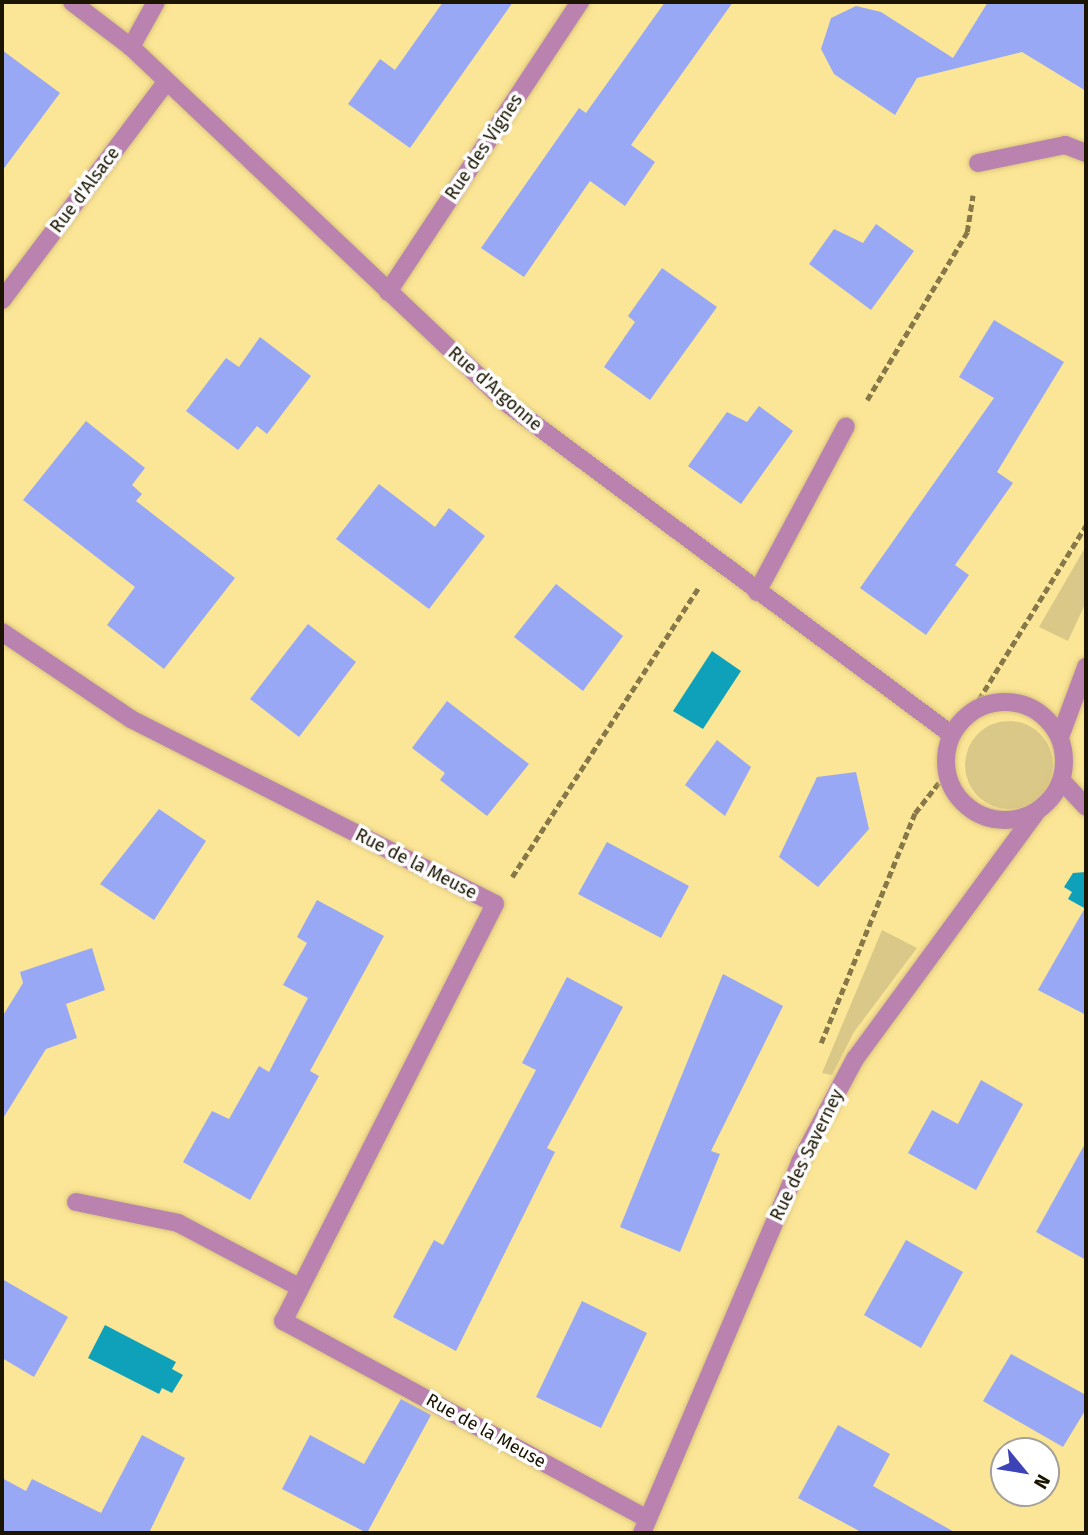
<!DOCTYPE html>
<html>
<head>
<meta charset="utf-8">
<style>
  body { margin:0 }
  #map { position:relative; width:1088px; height:1535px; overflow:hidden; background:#fbe596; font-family:"Fira Sans",sans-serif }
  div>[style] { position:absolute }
  .green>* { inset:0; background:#dac888 }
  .round { border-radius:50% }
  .water>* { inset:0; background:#10a1ba }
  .building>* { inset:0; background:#98a8f5 }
  .path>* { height:4.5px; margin-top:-2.25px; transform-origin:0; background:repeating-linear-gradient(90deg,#867848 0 7px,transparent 0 10.5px) }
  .roads { filter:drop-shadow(0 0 2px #d7c47e) drop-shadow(0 0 2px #d7c47e) }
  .lane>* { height:18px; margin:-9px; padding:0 9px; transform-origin:9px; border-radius:9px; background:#ba83af }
  .street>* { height:18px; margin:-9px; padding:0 9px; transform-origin:9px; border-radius:9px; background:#ba83af }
  .street>.ring { margin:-9px; padding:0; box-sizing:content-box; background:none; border:18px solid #ba83af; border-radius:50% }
  span { translate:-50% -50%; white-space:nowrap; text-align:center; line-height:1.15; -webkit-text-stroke:7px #fff; paint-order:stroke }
  .street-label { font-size:18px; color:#1a1400 }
  .frame { position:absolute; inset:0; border:4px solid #1a1400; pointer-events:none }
  .north { position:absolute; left:990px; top:1437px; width:70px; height:70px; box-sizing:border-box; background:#fff; border:2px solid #a3a199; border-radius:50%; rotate:120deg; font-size:19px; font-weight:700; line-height:28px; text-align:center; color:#1a1400 }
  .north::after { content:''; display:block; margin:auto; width:24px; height:32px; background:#3d43b7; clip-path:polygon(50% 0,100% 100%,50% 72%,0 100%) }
</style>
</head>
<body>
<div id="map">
  <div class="green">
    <div style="clip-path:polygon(1086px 546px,1086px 602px,1068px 641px,1039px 627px)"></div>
    <div class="round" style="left:965px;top:721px;width:88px;height:88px"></div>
    <div style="clip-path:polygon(882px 930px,917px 948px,854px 1032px,832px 1075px,822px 1073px)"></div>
  </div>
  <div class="water">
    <div style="clip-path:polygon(712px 651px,741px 671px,703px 729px,673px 711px)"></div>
    <div style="clip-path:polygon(1086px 872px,1086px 909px,1068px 899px,1072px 892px,1064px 887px,1073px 873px)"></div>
    <div style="clip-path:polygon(105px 1325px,176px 1362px,172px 1369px,183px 1375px,172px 1393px,162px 1388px,159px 1394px,88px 1358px)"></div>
  </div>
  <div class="building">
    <div style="clip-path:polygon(443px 2px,513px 2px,410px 148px,348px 104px,380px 59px,395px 70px)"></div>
    <div style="clip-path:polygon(665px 2px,733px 2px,631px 145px,655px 162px,625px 206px,590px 181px,524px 277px,481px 248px,579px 108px,586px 113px)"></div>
    <div style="clip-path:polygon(988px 2px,1086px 2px,1086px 91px,1022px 52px,917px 78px,895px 115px,834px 74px,821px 49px,831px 18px,856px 6px,881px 12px,953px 58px)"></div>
    <div style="clip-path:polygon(2px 50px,60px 93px,2px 171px)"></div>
    <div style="clip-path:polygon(876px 224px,914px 251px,871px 310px,809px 264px,834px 229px,863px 243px)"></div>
    <div style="clip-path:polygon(662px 268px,717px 307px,650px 400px,604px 367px,635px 322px,628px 316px)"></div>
    <div style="clip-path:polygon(994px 320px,1064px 362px,997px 472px,1013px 483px,955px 565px,969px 575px,926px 635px,860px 588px,994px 398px,959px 377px)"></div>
    <div style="clip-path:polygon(260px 337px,311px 376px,267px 434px,257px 426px,238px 450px,186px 411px,226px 358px,239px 367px)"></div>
    <div style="clip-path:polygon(759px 406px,793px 431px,741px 504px,688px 466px,727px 412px,747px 422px)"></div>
    <div style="clip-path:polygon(86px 421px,145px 468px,132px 485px,142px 494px,136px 501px,235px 578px,164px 669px,107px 625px,135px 587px,23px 500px)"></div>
    <div style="clip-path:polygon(379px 484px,435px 527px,449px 508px,485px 536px,429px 609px,336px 539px)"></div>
    <div style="clip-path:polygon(556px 584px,623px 636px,583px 691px,514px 637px)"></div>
    <div style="clip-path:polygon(308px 624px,356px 662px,299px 737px,250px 699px)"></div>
    <div style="clip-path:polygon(447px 701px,529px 764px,487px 816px,440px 780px,445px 773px,412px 748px)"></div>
    <div style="clip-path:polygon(717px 740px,751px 767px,725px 816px,685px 785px)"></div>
    <div style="clip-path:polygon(856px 772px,869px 829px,818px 887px,779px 857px,817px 777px)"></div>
    <div style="clip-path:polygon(159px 809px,206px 841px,154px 920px,100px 884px)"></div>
    <div style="clip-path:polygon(607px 842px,689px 886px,661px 938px,578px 894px)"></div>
    <div style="clip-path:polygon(317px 900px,384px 936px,310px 1071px,319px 1076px,250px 1200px,183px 1162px,212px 1111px,229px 1119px,259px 1066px,269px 1072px,308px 998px,283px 985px,307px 943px,297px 937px)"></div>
    <div style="clip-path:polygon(1086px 906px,1086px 1015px,1038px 990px)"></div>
    <div style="clip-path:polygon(92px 948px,105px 990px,66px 1004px,77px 1038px,46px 1049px,2px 1120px,2px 1017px,23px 983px,20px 972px)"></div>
    <div style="clip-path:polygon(723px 974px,783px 1006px,711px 1151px,720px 1154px,680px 1252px,620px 1227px)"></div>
    <div style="clip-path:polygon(567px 977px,623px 1007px,547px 1148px,555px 1152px,456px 1351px,393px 1317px,434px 1240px,443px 1245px,536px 1070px,522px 1063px)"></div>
    <div style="clip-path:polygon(981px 1080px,1023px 1104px,976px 1190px,908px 1153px,932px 1110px,958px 1124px)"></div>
    <div style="clip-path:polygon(1086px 1142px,1086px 1260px,1036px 1232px)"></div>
    <div style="clip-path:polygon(906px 1240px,963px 1272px,921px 1348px,864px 1315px)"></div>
    <div style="clip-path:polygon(2px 1279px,68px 1317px,34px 1377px,2px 1358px)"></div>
    <div style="clip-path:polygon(582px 1301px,647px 1333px,601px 1428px,536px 1397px)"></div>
    <div style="clip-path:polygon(1011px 1354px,1086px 1395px,1086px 1409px,1063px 1447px,983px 1401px)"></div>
    <div style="clip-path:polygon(401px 1399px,431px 1415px,367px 1533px,282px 1489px,310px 1435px,364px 1464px)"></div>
    <div style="clip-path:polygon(838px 1425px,890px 1454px,873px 1486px,956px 1533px,863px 1533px,798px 1498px)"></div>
    <div style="clip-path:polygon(142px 1435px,185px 1458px,149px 1533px,2px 1533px,2px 1478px,26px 1491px,32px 1479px,101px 1513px)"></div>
  </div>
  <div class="path">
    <div style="left:867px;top:400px;width:196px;rotate:-59.2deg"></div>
    <div style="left:967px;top:232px;width:37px;rotate:-81deg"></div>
    <div style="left:973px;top:709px;width:216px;rotate:-58.4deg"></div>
    <div style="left:512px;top:877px;width:345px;rotate:-57.2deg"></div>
    <div style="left:821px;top:1043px;width:248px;rotate:-67.8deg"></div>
    <div style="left:915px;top:813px;width:52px;rotate:-52deg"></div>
  </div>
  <div class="roads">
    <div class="lane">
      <div style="left:757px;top:592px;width:188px;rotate:-61.8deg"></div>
    </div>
    <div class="street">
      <div style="left:72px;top:2px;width:74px;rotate:37.3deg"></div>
      <div style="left:131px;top:47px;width:521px;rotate:43.44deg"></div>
      <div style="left:509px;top:405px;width:552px;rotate:36.68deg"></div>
      <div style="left:131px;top:47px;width:51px;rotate:-60.9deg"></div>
      <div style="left:978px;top:163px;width:89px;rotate:-11.7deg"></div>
      <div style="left:1065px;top:145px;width:22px;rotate:21deg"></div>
      <div style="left:388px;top:292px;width:348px;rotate:-56.5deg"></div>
      <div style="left:2px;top:300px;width:274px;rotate:-53deg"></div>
      <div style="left:2px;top:632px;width:156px;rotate:34deg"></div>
      <div style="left:131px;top:719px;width:408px;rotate:26.9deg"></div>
      <div style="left:495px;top:904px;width:468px;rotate:116.9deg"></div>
      <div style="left:283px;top:1321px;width:414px;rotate:28.5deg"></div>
      <div class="ring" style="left:946px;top:702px;width:100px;height:100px"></div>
      <div style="left:1060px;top:737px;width:75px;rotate:-69.6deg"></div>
      <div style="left:1062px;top:781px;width:35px;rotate:47deg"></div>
      <div style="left:76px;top:1202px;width:104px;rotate:11.6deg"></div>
      <div style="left:178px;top:1223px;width:135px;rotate:27.9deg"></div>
      <div style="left:642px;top:1533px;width:403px;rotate:-66.9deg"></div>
      <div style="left:800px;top:1162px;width:117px;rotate:-61.9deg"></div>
      <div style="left:855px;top:1059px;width:305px;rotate:-53.7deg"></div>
    </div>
  </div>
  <div class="street-label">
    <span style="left:484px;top:147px;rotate:-56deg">Rue des Vignes</span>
    <span style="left:85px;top:190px;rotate:-53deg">Rue d'Alsace</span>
    <span style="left:495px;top:389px;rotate:41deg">Rue d'Argonne</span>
    <span style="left:416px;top:864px;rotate:27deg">Rue de la Meuse</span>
    <span style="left:807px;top:1155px;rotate:-64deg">Rue des Saverney</span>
    <span style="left:486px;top:1431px;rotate:29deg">Rue de la Meuse</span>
  </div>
  <div class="frame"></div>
  <div class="north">N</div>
</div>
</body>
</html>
